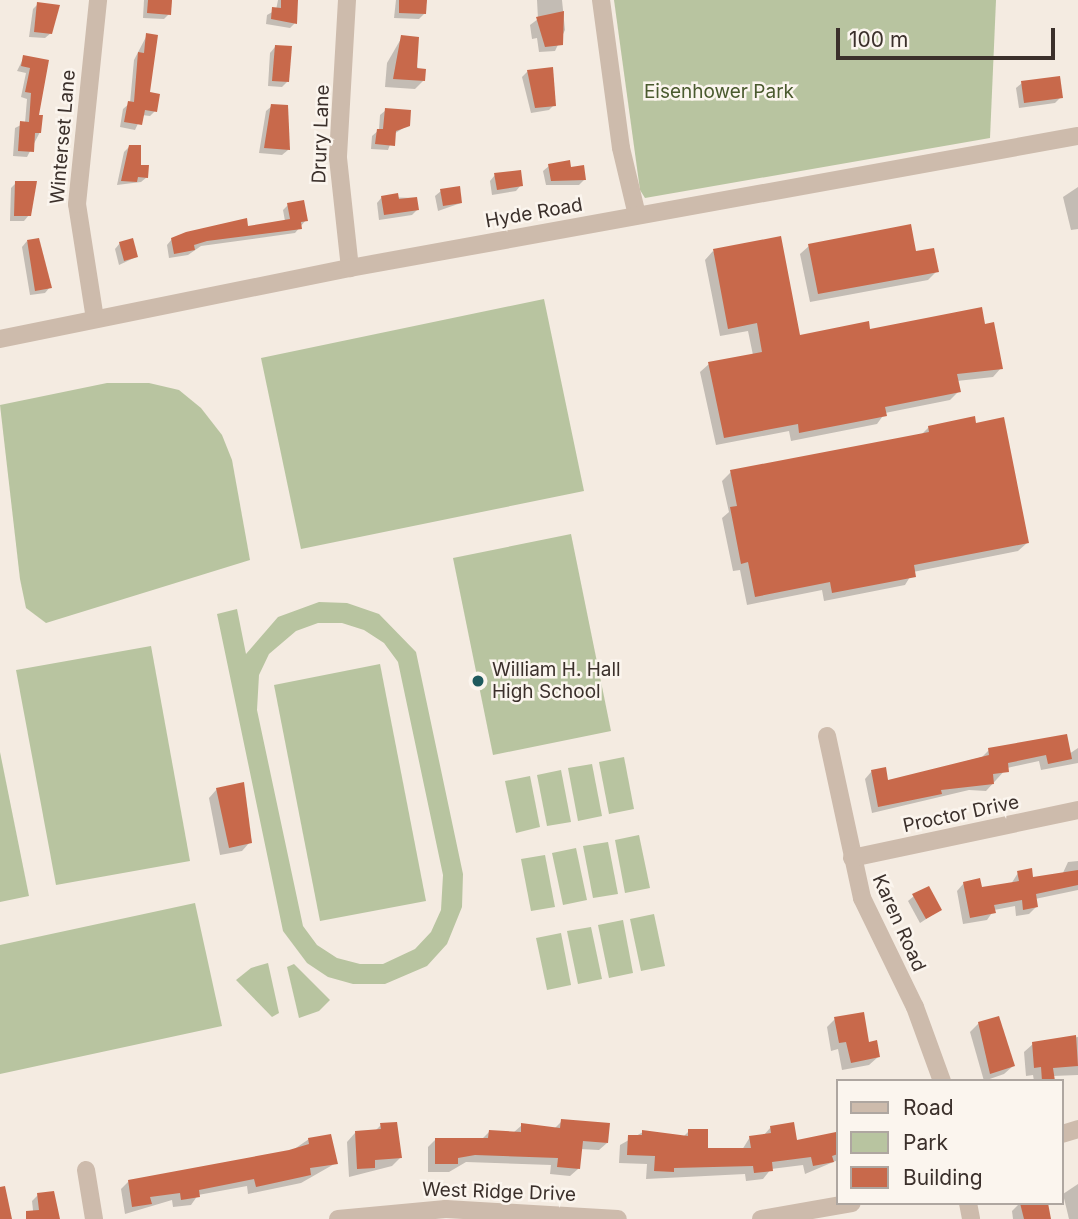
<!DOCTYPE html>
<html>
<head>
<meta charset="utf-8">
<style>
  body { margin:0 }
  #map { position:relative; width:1078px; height:1219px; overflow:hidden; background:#f4ebe1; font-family:Inter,sans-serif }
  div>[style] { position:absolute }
  .green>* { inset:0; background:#b8c4a0 }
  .shadow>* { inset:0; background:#0003 }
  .building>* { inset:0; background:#c8694b }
  .minor>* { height:18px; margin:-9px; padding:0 9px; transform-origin:9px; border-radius:9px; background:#cdbbac }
  .dots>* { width:19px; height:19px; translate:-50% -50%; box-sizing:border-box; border:4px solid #fbf5ee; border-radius:50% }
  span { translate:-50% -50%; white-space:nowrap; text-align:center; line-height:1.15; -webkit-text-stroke:5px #fbf5ee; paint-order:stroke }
  .park-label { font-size:19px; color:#4a5a2e }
  .street-label { font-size:19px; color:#3b302b }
  .poi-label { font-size:19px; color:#3b302b }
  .left { translate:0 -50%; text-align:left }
  .legend { position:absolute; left:836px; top:1079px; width:228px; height:126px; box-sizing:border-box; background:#fbf5ee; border:2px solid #aea6a0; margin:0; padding:9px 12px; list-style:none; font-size:21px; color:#3b302b }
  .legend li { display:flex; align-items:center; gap:14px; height:35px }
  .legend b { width:35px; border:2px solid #aea6a0 }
  .scale { position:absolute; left:836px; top:28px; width:219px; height:32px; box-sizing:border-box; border:4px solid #3b302b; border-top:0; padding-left:9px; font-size:21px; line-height:24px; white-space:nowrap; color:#3b302b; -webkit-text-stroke:5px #fbf5ee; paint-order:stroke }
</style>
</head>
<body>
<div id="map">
  <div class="green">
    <div style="clip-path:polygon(614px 0,996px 0,990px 138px,645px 198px,640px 190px)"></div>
    <div style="clip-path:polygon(544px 299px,584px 491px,301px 549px,261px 358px)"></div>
    <div style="clip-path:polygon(107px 383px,149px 383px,179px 390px,201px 408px,222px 435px,232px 460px,250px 560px,46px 623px,26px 608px,20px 579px,0 405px)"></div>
    <div style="clip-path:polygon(571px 534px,611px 731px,493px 755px,453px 558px)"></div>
    <div style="clip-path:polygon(evenodd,319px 602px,347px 603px,379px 614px,416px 652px,463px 874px,462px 907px,447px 944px,427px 966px,385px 984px,353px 984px,328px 977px,307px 963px,283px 931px,217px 614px,237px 609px,246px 654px,278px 617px,319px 602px,318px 623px,342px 623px,364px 630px,384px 643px,398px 662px,443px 875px,441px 910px,431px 932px,415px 949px,383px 964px,360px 964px,337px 958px,317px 945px,303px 926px,257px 710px,259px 675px,269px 654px,296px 631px,318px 623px)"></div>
    <div style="clip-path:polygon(151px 646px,190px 861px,56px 885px,16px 670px)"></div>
    <div style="clip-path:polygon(380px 664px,426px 901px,320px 921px,274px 685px)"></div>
    <div style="clip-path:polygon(0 752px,29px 896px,0 902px)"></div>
    <div style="clip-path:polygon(624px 757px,634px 809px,609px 814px,599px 762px)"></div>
    <div style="clip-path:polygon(592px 764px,602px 816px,578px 821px,568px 768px)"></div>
    <div style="clip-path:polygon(561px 770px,571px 822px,547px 826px,537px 775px)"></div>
    <div style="clip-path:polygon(530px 776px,540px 827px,516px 833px,505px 781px)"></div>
    <div style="clip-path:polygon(639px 835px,650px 888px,625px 893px,615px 840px)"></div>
    <div style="clip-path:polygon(608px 842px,618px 894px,593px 898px,583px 846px)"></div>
    <div style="clip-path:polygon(576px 848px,587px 900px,563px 905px,552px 853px)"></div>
    <div style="clip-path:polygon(545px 855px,555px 907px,531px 911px,521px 859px)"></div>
    <div style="clip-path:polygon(195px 903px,222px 1026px,0 1074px,0 945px)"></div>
    <div style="clip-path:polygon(654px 914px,665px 966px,641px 971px,630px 919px)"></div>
    <div style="clip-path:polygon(623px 920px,633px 973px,609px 978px,598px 925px)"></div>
    <div style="clip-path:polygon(591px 927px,602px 979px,578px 984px,567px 931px)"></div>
    <div style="clip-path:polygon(561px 933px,571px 985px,547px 990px,536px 938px)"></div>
    <div style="clip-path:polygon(268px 963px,279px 1013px,272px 1017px,236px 980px,251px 968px)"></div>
    <div style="clip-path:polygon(294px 964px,330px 1000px,319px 1011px,299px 1018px,287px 967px)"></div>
  </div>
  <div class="shadow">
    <div style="clip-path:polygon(144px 0,172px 0,169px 14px,164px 19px,143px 18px)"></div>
    <div style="clip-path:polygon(278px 0,296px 0,295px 23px,290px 28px,266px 24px,267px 15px,276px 10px)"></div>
    <div style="clip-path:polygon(396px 0,425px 0,425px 13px,419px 19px,394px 18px)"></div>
    <div style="clip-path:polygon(537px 0,562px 0,565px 30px,555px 51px,539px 52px,537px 38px,532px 39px,530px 25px,538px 19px)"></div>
    <div style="clip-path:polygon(38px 4px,51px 33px,45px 38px,29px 37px,33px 9px)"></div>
    <div style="clip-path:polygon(147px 35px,148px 94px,155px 111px,150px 116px,142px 115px,135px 130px,120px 127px,123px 109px,130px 103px,134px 60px)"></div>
    <div style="clip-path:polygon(402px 37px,424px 80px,415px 89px,385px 87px,387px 63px)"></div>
    <div style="clip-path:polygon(275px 47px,287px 82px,282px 87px,268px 86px,270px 53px)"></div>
    <div style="clip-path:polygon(24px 57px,47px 61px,37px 116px,40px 132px,27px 157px,13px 156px,15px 128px,25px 123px,27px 99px,21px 97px,26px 73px,17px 71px)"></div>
    <div style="clip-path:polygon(528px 71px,554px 105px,549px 110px,531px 113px,522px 77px)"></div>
    <div style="clip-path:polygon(1022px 83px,1061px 97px,1055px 103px,1019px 108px,1016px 88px)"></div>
    <div style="clip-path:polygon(272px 106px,288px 150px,282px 155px,259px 153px,266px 111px)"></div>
    <div style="clip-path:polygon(386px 110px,408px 125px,394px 134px,388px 150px,371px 149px,372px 136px,379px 130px,380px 115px)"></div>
    <div style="clip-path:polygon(130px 146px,147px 177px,141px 182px,117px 185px,124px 152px)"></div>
    <div style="clip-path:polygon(549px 166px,570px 169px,585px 179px,579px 185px,546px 185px,543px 171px)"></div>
    <div style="clip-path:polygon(495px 175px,521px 185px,516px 191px,492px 195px,490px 181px)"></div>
    <div style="clip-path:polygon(16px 183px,35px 183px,29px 215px,24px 221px,10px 221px,11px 188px)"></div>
    <div style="clip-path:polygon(1078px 187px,1078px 229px,1071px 230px,1063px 197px)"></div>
    <div style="clip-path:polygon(441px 191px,461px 203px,438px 211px,435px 196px)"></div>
    <div style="clip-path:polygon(382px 197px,416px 198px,418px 209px,412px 215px,379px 220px,377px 203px)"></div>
    <div style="clip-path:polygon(288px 205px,306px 220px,295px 233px,201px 246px,188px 255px,169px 258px,167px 245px,172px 239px,285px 221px,283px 210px)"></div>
    <div style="clip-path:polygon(27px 241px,50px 287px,45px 293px,30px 295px,22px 247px)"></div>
    <div style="clip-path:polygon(120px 243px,136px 257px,119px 265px,115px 249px)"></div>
    <div style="clip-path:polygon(809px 246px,915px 254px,937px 271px,928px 280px,810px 302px,800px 254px)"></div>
    <div style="clip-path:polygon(713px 251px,799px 337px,984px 326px,1001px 368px,993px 377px,957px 381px,959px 391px,950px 400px,885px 413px,877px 424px,791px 441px,789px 431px,716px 445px,700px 372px,709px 364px,753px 355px,748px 331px,720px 336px,705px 260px)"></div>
    <div style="clip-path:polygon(929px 427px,1027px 543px,1018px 551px,913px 572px,905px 585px,824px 601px,822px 590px,747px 605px,740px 570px,733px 571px,722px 518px,729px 512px,722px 481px,731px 472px,921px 435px)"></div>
    <div style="clip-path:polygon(1078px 748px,1078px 763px,1041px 770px,1039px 761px,1007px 768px,986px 791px,969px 790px,872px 813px,865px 779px,872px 771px,887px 782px,982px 757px,989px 750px,1069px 754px)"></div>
    <div style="clip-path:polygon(217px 789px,250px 842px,242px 851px,220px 855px,209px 798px)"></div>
    <div style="clip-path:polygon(1078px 861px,1078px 890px,1035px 899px,1036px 907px,1029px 914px,1016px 916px,1015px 906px,994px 910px,987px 920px,963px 924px,957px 891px,964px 883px,980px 889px,1011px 884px,1018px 873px,1032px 879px,1062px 875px,1068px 862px)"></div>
    <div style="clip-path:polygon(914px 896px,940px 910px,920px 923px,908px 901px)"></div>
    <div style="clip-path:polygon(835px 1019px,878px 1057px,869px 1065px,842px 1070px,838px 1049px,831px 1051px,827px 1027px)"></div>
    <div style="clip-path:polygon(979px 1023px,1013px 1066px,1004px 1074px,984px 1081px,970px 1032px)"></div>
    <div style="clip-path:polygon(1078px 1037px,1078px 1075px,1052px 1076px,1052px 1081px,1034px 1081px,1033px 1075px,1026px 1076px,1024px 1052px,1033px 1044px)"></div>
    <div style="clip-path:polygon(562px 1121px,607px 1143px,599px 1150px,580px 1149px,578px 1169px,570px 1176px,550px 1174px,551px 1165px,466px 1162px,449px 1172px,428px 1172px,428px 1147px,436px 1139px,482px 1139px,489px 1132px,513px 1133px,522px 1125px,554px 1129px)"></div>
    <div style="clip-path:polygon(381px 1125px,400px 1158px,392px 1166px,349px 1177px,347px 1142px,355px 1133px,374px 1132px)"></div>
    <div style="clip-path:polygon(771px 1127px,795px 1142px,838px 1135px,838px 1160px,805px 1174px,803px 1165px,771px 1169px,763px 1179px,746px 1181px,745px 1174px,646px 1179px,647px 1164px,619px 1163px,620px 1145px,643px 1132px,683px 1137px,689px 1131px,707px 1150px,742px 1150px,750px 1137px,763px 1136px)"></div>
    <div style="clip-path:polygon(309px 1139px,336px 1163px,301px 1183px,248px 1194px,247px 1186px,198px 1195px,191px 1205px,173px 1207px,172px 1200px,125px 1214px,121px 1189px,129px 1181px,290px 1152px)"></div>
    <div style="clip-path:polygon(1078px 1184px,1078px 1219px,1069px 1219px,1063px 1194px)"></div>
    <div style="clip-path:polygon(38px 1195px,58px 1219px,34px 1219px,32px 1201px)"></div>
    <div style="clip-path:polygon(1020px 1203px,1049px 1219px,1013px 1219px,1012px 1211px)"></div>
  </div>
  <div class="building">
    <div style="clip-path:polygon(148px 0,172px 0,171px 15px,147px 13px)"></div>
    <div style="clip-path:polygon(281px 0,298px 0,297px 24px,271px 19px,272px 7px,281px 8px)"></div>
    <div style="clip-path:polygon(399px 0,427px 0,426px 14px,399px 13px)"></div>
    <div style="clip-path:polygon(37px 2px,60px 5px,52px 34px,34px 32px)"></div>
    <div style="clip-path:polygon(564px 11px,563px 45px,545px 47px,536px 17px)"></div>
    <div style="clip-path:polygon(146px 33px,158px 35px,150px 92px,160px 94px,157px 112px,145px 110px,142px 125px,124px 122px,128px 101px,134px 102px,138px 52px,144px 53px)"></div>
    <div style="clip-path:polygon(401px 35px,419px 37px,417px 68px,426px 69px,425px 81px,393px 79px)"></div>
    <div style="clip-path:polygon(275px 45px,292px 46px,289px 82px,272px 81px)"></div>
    <div style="clip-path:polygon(23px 55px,49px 60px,39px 115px,43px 115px,41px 133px,35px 133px,34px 152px,18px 151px,20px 121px,29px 122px,31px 93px,25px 92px,30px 68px,21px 66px)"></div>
    <div style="clip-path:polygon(553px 67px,556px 106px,535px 108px,527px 70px)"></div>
    <div style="clip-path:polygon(1060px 76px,1063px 98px,1024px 103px,1021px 81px)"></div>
    <div style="clip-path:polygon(271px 104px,288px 105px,290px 150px,264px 148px)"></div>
    <div style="clip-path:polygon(385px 108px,411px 110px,410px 126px,396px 131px,395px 146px,375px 144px,377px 129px,383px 129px)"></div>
    <div style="clip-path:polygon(129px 145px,141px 145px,141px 165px,149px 165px,148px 178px,138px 177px,137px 182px,121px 181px)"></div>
    <div style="clip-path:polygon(570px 160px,571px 167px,584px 165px,586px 180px,551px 181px,548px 164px)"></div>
    <div style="clip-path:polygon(521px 170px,523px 186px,497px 190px,494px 173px)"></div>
    <div style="clip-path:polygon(15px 181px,37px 181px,31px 216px,14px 216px)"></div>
    <div style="clip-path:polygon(460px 186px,462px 203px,443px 206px,440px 189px)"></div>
    <div style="clip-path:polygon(398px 193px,399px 199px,417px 197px,419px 210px,384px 215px,381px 196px)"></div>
    <div style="clip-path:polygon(304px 200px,308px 221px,301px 222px,302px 229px,207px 241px,194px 245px,195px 250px,174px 254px,171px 238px,186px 232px,247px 218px,248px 226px,290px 219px,287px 203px)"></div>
    <div style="clip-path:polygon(911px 224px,916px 251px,934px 248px,939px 272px,818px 294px,808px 244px)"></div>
    <div style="clip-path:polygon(781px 236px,800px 335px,869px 321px,870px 329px,982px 307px,985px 324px,994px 322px,1003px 369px,957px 374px,961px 392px,885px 407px,887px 416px,799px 433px,798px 424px,724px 438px,708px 362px,762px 352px,757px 323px,728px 329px,713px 249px)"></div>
    <div style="clip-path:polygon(39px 238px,52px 288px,35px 291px,27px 240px)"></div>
    <div style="clip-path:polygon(133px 238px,138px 257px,124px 261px,119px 242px)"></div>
    <div style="clip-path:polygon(975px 416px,976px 423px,1004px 417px,1029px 543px,914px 565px,916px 577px,832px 593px,830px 582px,755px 597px,748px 562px,741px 564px,730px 507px,737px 506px,730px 470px,929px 432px,928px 426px)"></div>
    <div style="clip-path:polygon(1067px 734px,1072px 759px,1048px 764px,1046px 755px,1008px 763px,1009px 772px,993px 774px,994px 784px,941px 790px,942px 794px,878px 807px,871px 770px,886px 767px,888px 780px,989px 755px,988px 748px)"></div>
    <div style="clip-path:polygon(244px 782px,252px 843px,229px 848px,216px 788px)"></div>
    <div style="clip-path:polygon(1032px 868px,1033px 877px,1078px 870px,1078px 885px,1036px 894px,1038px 907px,1023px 910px,1022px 900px,994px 905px,996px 913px,970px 918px,963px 882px,980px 878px,982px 887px,1019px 881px,1017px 871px)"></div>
    <div style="clip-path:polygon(929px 886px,942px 910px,926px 919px,912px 894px)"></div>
    <div style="clip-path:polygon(864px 1012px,869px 1042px,877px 1040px,880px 1057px,851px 1063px,846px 1042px,839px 1043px,834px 1017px)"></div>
    <div style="clip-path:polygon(999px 1016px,1015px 1066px,990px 1074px,978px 1022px)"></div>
    <div style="clip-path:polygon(1076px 1035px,1078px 1066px,1053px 1068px,1055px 1081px,1042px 1081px,1041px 1067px,1034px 1068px,1032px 1042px)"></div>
    <div style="clip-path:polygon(561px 1119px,610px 1123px,608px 1143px,583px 1141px,580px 1169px,557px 1167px,558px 1158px,475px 1155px,458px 1158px,458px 1164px,435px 1164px,435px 1138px,488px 1138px,489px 1130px,521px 1132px,521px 1123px,560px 1128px)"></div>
    <div style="clip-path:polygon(397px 1122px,402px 1158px,375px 1160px,375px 1168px,357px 1169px,355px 1131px,381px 1129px,380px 1123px)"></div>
    <div style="clip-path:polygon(794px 1122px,797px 1140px,836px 1132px,838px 1154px,832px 1156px,834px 1162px,813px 1166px,811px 1157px,772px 1162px,773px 1171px,754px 1173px,753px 1166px,674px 1168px,674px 1172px,654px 1171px,655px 1156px,627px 1155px,628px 1135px,642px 1135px,642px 1130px,688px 1136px,688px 1129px,708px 1129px,708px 1148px,751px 1148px,749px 1136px,771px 1133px,770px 1126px)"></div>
    <div style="clip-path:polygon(331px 1134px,338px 1164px,310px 1168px,311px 1175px,256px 1187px,254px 1179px,199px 1190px,200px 1197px,181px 1200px,180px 1193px,150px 1197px,152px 1204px,132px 1207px,128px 1180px,289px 1150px,309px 1144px,308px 1138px)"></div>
    <div style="clip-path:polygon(5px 1186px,12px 1219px,0 1219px,0 1187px)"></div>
    <div style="clip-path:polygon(54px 1191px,60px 1219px,26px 1219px,26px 1211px,39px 1210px,37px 1193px)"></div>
    <div style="clip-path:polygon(1020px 1203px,1048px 1203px,1051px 1219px,1024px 1219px)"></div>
  </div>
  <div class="minor">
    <div style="left:347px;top:0;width:158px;rotate:93.3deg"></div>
    <div style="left:338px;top:158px;width:111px;rotate:83.8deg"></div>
    <div style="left:601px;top:0;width:149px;rotate:82.3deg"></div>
    <div style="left:621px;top:148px;width:69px;rotate:76.6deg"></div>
    <div style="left:95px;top:319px;width:116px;rotate:-98.9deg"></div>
    <div style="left:77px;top:204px;width:205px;rotate:-84.1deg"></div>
    <div style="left:0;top:339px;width:357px;rotate:-11.5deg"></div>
    <div style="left:350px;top:268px;width:740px;rotate:-10.28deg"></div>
    <div style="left:827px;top:736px;width:166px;rotate:77.8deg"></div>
    <div style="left:862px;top:898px;width:121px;rotate:64.1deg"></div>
    <div style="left:915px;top:1007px;width:79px;rotate:70deg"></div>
    <div style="left:852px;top:858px;width:231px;rotate:-12deg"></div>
    <div style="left:1062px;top:1134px;width:17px;rotate:-17deg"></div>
    <div style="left:86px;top:1170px;width:50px;rotate:80.7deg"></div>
    <div style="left:968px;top:1203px;width:16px;rotate:79deg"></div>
    <div style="left:338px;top:1219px;width:108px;rotate:-5.3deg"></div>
    <div style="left:446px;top:1209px;width:172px;rotate:3.3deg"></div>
    <div style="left:761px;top:1219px;width:92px;rotate:-10deg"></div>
  </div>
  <div class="dots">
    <div style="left:478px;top:681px;background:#1f5a5e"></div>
  </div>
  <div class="park-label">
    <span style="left:719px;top:92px">Eisenhower Park</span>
  </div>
  <div class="street-label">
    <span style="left:321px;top:134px;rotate:-88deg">Drury Lane</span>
    <span style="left:63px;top:137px;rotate:-85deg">Winterset Lane</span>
    <span style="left:534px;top:213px;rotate:-10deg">Hyde Road</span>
    <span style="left:961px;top:814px;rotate:-12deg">Proctor Drive</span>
    <span style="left:899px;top:923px;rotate:66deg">Karen Road</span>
    <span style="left:499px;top:1192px;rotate:2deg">West Ridge Drive</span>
  </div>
  <div class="poi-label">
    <span class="left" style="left:492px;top:681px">William H. Hall<br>High School</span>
  </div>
  <ul class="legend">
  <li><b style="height:9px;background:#cdbbac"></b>Road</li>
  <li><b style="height:19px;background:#b8c4a0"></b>Park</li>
  <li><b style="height:19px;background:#c8694b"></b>Building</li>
  </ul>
  <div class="scale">100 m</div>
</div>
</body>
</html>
